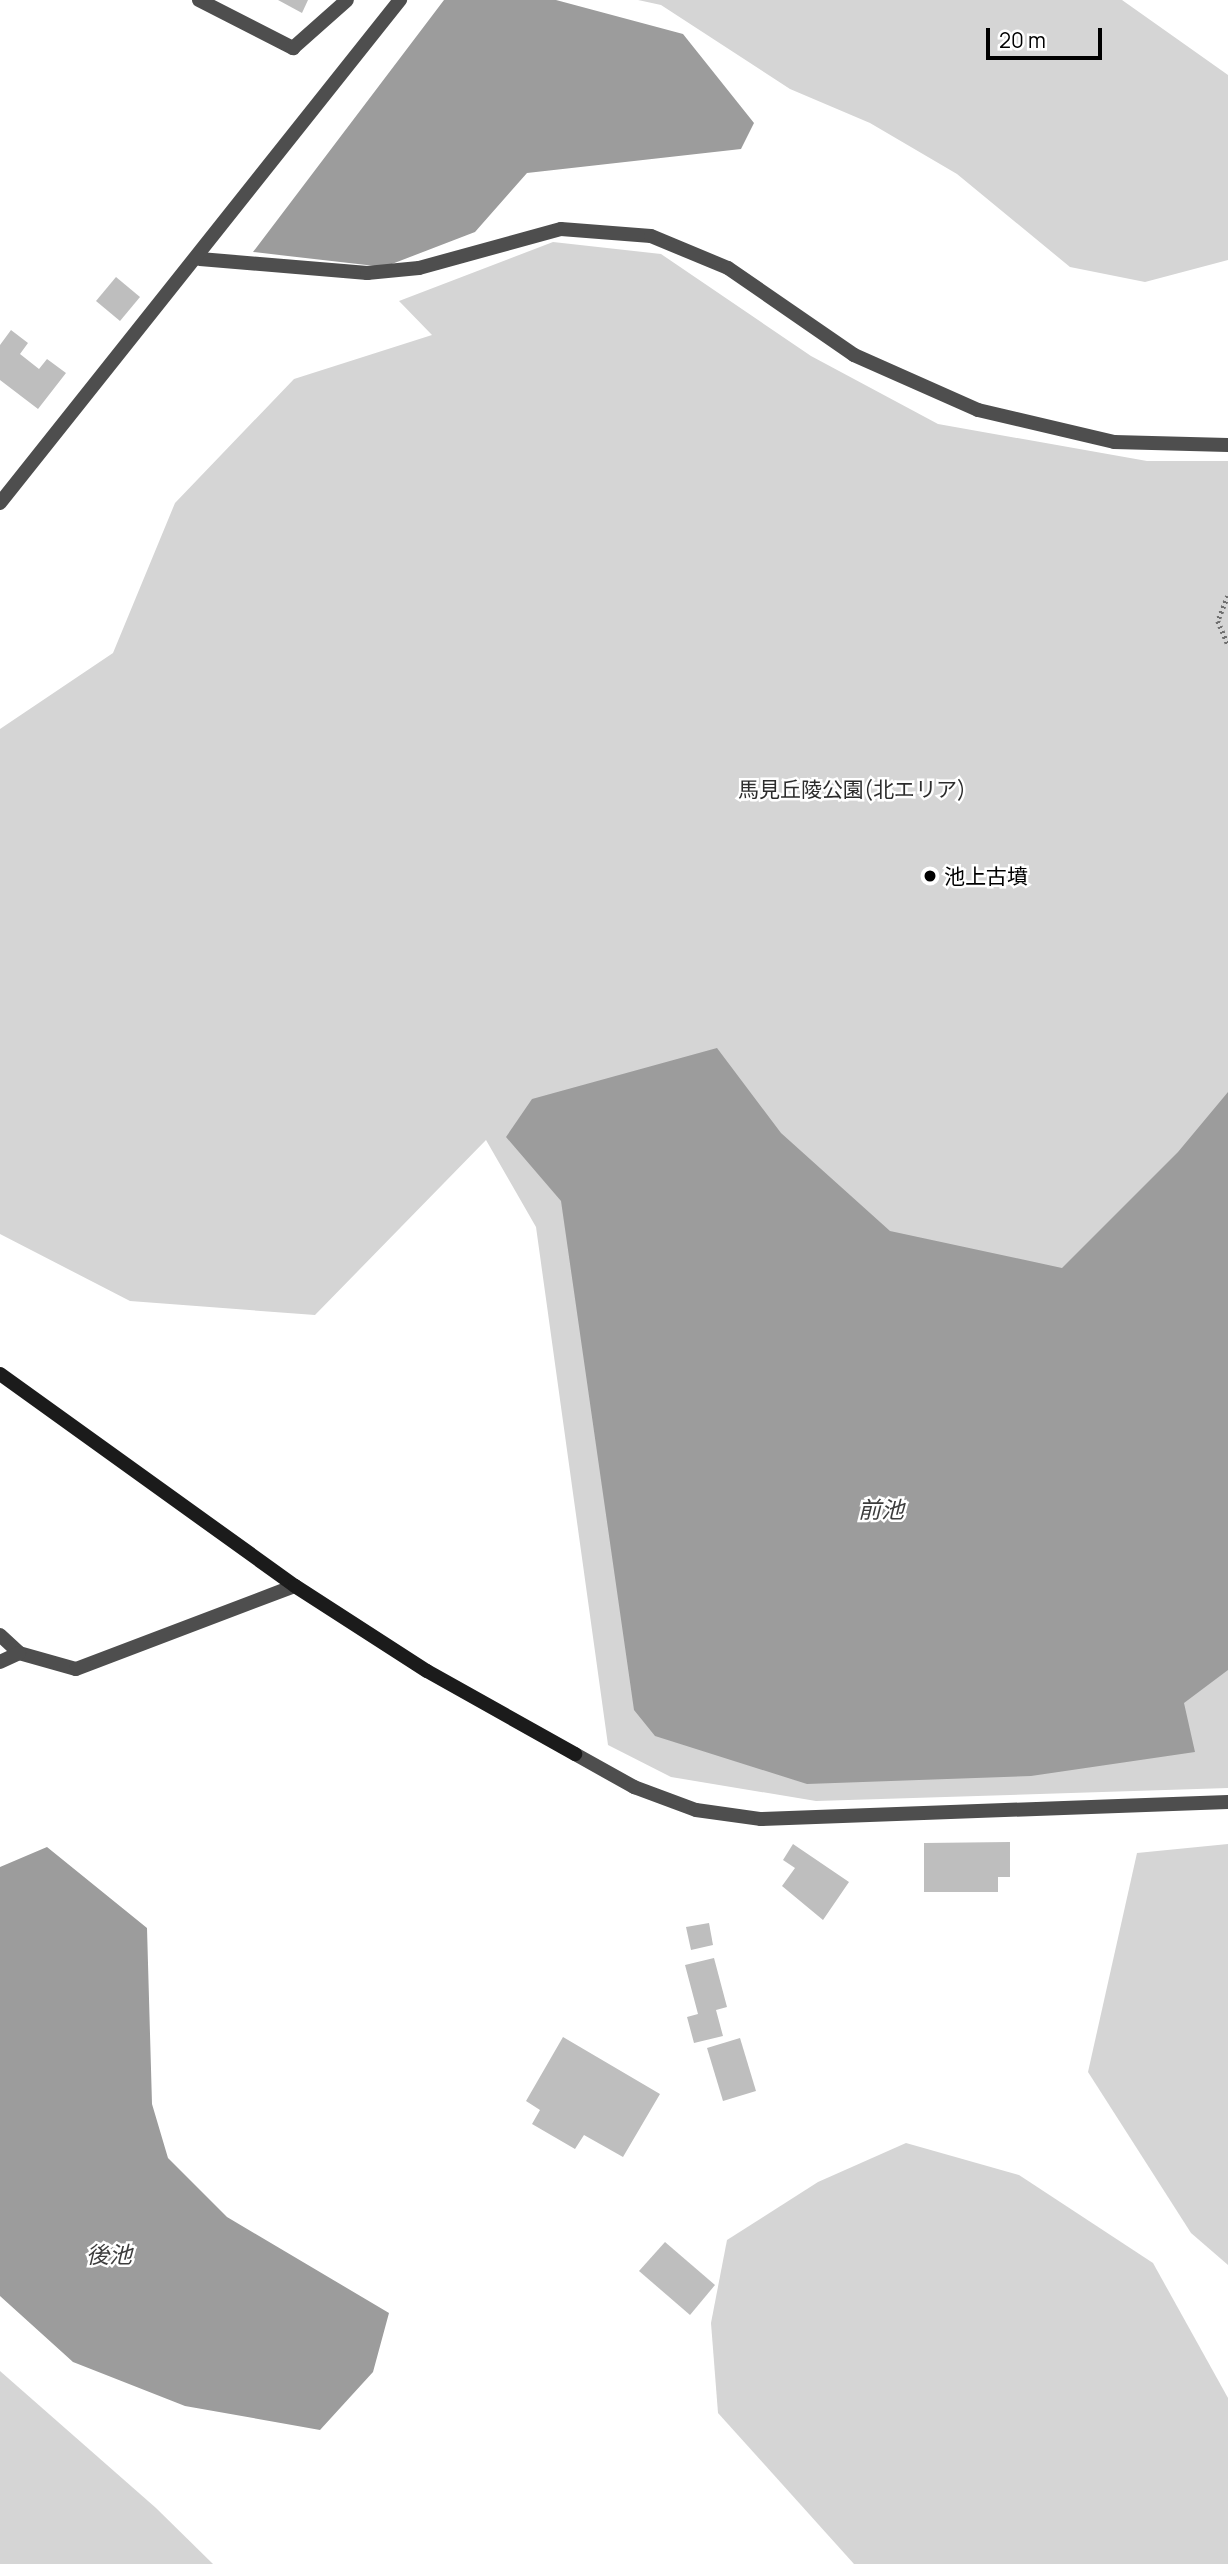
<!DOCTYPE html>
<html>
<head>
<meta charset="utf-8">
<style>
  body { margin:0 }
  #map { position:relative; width:1228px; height:2564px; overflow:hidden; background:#fff; font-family:Manrope,"Noto Sans JP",sans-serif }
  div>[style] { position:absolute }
  .green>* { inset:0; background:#d5d5d5 }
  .water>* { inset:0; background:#9c9c9c }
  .building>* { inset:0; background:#bebebe }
  .path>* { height:4.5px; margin-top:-2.25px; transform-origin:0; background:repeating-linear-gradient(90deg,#707070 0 2px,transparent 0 5.5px) }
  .street>* { height:14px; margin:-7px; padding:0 7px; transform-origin:7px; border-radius:7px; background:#4e4e4e }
  .secondary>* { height:14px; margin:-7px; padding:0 7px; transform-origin:7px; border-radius:7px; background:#1b1b1b }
  .dots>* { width:19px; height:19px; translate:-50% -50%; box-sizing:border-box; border:4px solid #fff; border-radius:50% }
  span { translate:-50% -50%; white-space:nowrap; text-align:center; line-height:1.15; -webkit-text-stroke:5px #fff; paint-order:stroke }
  .park-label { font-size:21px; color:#2c2c2c }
  .poi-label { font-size:21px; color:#000 }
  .left { translate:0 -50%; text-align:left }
  .water-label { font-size:23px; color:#3d3d3d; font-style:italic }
  .scale { position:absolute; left:986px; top:28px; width:116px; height:32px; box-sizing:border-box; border:4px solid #000; border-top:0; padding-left:9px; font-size:21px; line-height:24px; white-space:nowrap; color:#000; -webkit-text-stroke:5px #fff; paint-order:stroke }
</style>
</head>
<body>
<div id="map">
  <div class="green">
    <div style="clip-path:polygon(638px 0,1122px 0,1228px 75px,1228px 260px,1145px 282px,1070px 267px,957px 174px,870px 123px,790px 89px,661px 5px)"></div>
    <div style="clip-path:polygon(553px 242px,661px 254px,811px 356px,938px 424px,1147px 461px,1228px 461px,1228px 1788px,816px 1801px,671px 1777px,608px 1745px,536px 1227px,486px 1140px,315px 1315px,130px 1301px,0 1234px,0 729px,113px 653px,175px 503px,294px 379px,432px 335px,399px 301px)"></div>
    <div style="clip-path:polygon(1228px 1844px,1228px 2265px,1191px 2233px,1088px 2072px,1137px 1853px)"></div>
    <div style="clip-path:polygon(906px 2143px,1019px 2175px,1153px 2263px,1228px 2398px,1228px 2564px,854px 2564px,718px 2413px,711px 2323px,727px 2240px,818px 2182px)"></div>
    <div style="clip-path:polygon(0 2371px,156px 2508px,213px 2564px,0 2564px)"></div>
  </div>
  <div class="water">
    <div style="clip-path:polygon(444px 0,556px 0,683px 34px,754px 123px,741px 149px,527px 173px,475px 232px,384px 267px,253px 252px)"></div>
    <div style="clip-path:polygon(717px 1048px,781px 1133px,890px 1231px,1062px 1268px,1178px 1152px,1228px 1092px,1228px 1670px,1184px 1703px,1195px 1752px,1031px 1776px,807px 1784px,655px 1736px,634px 1710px,561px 1201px,506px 1137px,532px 1099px)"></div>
    <div style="clip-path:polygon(47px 1847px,147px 1928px,152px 2104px,168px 2158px,227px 2217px,389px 2313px,373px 2372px,320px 2430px,185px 2406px,73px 2362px,0 2296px,0 1867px)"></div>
  </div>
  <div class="building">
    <div style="clip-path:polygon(278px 0,308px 0,302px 13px)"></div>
    <div style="clip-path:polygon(116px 277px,140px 297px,120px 321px,96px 301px)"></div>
    <div style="clip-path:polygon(11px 330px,28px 343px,20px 354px,39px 369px,47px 359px,66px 373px,38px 409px,0 380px,0 345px)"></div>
    <div style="clip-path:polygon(1010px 1842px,1010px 1877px,998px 1877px,998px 1892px,924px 1892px,924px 1843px)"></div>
    <div style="clip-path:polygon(793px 1844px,849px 1882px,823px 1920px,782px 1886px,795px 1868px,783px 1860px)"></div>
    <div style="clip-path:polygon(709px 1923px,713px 1945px,691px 1950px,686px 1927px)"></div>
    <div style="clip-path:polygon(714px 1958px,727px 2007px,716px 2010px,723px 2036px,694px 2043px,687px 2017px,698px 2014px,685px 1965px)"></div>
    <div style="clip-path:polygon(563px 2037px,660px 2094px,623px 2157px,584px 2135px,575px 2149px,532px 2124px,540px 2110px,526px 2101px)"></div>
    <div style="clip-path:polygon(740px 2038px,756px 2091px,723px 2101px,707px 2048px)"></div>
    <div style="clip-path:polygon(665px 2242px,715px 2285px,690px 2315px,639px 2271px)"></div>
  </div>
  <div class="path">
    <div style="left:1228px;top:596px;width:27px;rotate:112deg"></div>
    <div style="left:1218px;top:621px;width:25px;rotate:67deg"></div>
  </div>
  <div class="street">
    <div style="left:199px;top:0;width:106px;rotate:27.1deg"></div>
    <div style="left:293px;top:48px;width:72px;rotate:-41.6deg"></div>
    <div style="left:200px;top:259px;width:168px;rotate:4.8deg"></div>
    <div style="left:367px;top:273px;width:52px;rotate:-5.5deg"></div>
    <div style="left:419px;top:268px;width:147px;rotate:-15.4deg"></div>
    <div style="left:561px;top:229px;width:90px;rotate:4.4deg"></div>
    <div style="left:651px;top:236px;width:83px;rotate:22.6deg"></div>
    <div style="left:728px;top:268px;width:153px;rotate:34.6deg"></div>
    <div style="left:854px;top:355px;width:136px;rotate:23.9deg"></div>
    <div style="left:978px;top:410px;width:140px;rotate:13.2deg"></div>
    <div style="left:1114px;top:442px;width:114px;rotate:1.5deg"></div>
    <div style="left:0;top:503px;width:643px;rotate:-51.51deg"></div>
    <div style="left:0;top:1635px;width:26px;rotate:43deg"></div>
    <div style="left:19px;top:1653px;width:59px;rotate:15.7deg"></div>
    <div style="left:76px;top:1669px;width:234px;rotate:-20.8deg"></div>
    <div style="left:0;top:1662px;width:21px;rotate:-25deg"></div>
    <div style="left:575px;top:1754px;width:68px;rotate:29.2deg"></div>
    <div style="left:634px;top:1787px;width:66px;rotate:20.4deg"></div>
    <div style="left:696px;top:1810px;width:66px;rotate:7.9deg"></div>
    <div style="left:761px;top:1819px;width:467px;rotate:-2.1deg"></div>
  </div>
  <div class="secondary">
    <div style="left:0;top:1374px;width:363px;rotate:35.7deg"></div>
    <div style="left:295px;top:1586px;width:157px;rotate:32.8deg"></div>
    <div style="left:427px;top:1671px;width:170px;rotate:29.3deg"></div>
  </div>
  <div class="dots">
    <div style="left:930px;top:876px;background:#000"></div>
  </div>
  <div class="park-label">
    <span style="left:852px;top:789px">馬見丘陵公園(北エリア)</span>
  </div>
  <div class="poi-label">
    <span class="left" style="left:944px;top:876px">池上古墳</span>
  </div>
  <div class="water-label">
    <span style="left:881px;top:1509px">前池</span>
    <span style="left:109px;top:2254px">後池</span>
  </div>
  <div class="scale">20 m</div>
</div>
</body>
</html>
